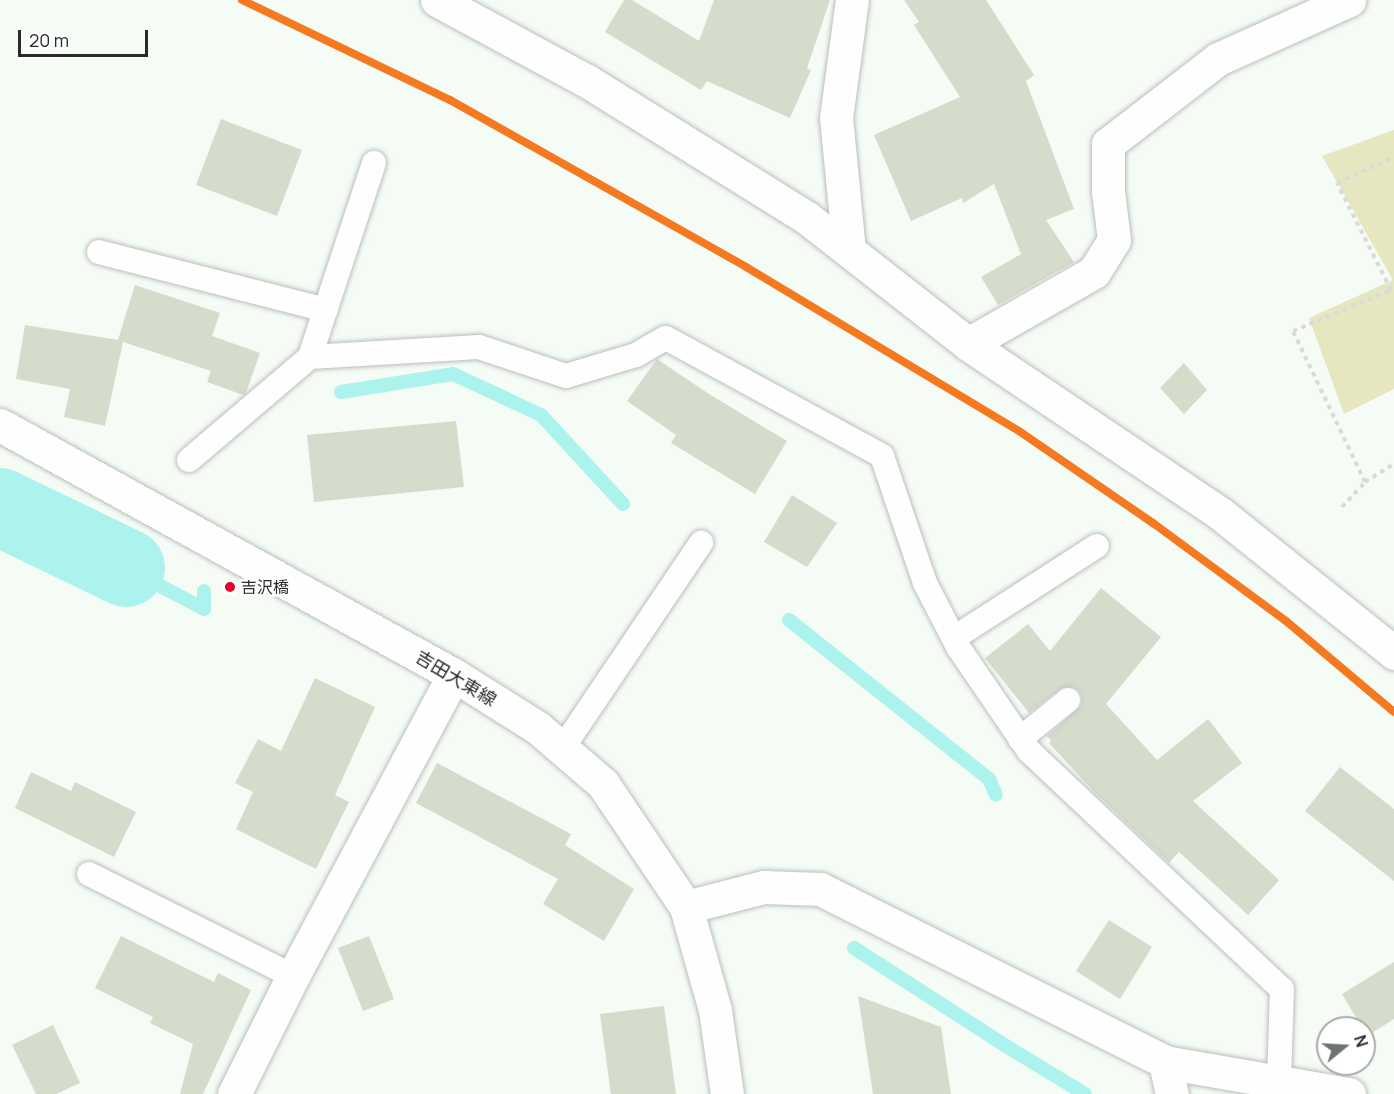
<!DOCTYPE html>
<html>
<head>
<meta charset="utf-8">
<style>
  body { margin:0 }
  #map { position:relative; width:1394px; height:1094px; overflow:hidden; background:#f5fbf5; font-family:Manrope,"Noto Sans JP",sans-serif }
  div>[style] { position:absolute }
  .green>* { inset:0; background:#e6e6c1 }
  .stream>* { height:14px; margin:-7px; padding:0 7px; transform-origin:7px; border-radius:7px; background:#acf3ed }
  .river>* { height:78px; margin:-39px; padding:0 39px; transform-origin:39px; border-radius:39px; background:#acf3ed }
  .building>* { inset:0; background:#d5dccc }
  .path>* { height:4px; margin-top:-2px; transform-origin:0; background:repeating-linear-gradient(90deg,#d9dbd9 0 4.5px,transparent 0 9px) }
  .roads { filter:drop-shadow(0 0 2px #babfbb) drop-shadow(0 0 2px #babfbb) }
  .lane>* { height:24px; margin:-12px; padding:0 12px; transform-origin:12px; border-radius:12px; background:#fefefe }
  .street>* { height:33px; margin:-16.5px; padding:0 16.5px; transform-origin:16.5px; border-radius:16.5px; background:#fefefe }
  .secondary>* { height:33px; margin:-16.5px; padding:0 16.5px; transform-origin:16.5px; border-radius:16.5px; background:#fefefe }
  .primary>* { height:33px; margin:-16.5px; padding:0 16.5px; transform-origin:16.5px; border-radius:16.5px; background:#fefefe }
  .rail-1>* { height:8px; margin:-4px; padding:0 4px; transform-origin:4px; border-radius:4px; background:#f47921 }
  .dots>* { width:16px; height:16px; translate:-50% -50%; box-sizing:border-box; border:3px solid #fff; border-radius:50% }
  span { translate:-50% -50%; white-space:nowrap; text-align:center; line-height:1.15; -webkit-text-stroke:5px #fff; paint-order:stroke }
  .bus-label { font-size:16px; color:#282c28 }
  .left { translate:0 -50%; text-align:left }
  .street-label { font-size:18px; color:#282c28 }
  .north { position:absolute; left:1316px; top:1016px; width:60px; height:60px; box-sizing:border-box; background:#fff; border:2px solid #a9aba9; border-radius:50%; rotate:72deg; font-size:16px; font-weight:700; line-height:24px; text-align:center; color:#282c28 }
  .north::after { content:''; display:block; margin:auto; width:21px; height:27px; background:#707470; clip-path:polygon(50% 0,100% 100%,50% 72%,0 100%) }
  .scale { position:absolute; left:18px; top:30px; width:130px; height:27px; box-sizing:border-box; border:3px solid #282c28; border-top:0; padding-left:8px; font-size:18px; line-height:21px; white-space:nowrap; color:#282c28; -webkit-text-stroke:4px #fff; paint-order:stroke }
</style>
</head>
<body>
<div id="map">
  <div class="green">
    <div style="clip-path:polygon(1394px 130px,1394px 389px,1344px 414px,1309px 318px,1393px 280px,1322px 156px)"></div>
  </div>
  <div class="stream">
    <div style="left:341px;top:392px;width:113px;rotate:-9.1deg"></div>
    <div style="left:453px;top:374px;width:97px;rotate:25deg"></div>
    <div style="left:541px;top:415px;width:121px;rotate:47.3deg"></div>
    <div style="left:126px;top:568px;width:88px;rotate:27.7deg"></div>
    <div style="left:204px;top:609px;width:18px;rotate:-90deg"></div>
    <div style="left:789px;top:620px;width:256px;rotate:38.5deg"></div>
    <div style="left:989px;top:779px;width:17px;rotate:66deg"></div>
    <div style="left:854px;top:948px;width:181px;rotate:32.8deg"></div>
    <div style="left:1006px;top:1046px;width:92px;rotate:31.3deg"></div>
  </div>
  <div class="river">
    <div style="left:0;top:507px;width:140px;rotate:25.8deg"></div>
  </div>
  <div class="building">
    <div style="clip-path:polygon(624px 0,632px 0,699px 41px,714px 0,830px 0,807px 68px,811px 70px,790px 118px,707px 81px,701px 90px,605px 32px)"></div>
    <div style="clip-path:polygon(904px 0,986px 0,1034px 75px,1026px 81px,1074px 209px,1046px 220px,1074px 262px,998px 305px,981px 277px,1021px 254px,994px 184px,963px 203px,962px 198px,911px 221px,874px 135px,960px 97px,914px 25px,919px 22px)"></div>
    <div style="clip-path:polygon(221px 119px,302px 150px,277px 216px,196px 185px)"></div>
    <div style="clip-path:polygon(135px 285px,220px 313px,212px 336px,260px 353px,246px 393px,243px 395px,207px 382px,211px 371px,123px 342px,105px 426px,64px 417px,70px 389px,16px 379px,25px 325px,118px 340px)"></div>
    <div style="clip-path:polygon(657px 359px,709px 394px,787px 441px,755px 494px,671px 443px,676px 435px,627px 401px)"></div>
    <div style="clip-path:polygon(1184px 363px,1207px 390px,1184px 414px,1160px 388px)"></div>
    <div style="clip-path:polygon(456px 421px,464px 487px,314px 502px,307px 435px)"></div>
    <div style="clip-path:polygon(792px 495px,837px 523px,807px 567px,764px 542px)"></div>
    <div style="clip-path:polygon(1101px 588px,1161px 637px,1106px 704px,1157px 760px,1208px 719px,1242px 763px,1193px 801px,1279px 880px,1248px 915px,1179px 852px,1169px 863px,1094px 792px,1049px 743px,1051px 741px,1047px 736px,1081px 706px,1082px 697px,1079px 691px,1073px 687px,1060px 689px,1029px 713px,985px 658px,1028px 624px,1050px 651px)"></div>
    <div style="clip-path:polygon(315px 678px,375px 707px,335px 795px,349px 802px,316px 869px,236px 829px,253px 792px,235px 783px,258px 739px,281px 751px)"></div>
    <div style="clip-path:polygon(437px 763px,571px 834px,565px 845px,634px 889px,604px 941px,543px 904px,558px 879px,416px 803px)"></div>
    <div style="clip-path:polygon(1340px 767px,1394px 809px,1394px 881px,1305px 811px)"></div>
    <div style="clip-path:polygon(31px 772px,71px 791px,75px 782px,136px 812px,114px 857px,15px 808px)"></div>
    <div style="clip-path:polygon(1109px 920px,1152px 947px,1120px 999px,1076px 971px)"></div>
    <div style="clip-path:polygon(121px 936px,214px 982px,218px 973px,251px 990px,203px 1094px,180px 1094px,193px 1044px,150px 1023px,153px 1017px,95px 988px)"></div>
    <div style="clip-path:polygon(369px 936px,394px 999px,363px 1011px,338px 948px)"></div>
    <div style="clip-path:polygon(1394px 962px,1394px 1019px,1367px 1036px,1342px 994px)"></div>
    <div style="clip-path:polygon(858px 996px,941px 1027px,951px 1094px,873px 1094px)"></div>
    <div style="clip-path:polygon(664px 1006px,676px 1094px,611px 1094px,600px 1014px)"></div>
    <div style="clip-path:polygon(53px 1025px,80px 1083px,56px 1094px,36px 1094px,12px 1045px)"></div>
  </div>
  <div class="path">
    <div style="left:1365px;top:482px;width:34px;rotate:-32deg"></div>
    <div style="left:1342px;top:507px;width:34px;rotate:-47deg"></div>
    <div style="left:1365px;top:482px;width:167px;rotate:-115.5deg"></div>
    <div style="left:1293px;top:331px;width:106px;rotate:-22.7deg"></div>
    <div style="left:1391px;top:290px;width:120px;rotate:-116.8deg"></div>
    <div style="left:1337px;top:183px;width:63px;rotate:-24.5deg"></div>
  </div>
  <div class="roads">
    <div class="lane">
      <div style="left:374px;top:163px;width:204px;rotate:108.3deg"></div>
      <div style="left:310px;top:357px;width:169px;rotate:-3.4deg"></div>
      <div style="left:479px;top:347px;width:92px;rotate:18.4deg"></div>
      <div style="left:566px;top:376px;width:73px;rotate:-16.7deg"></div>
      <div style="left:636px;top:355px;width:34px;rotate:-30deg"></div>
      <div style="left:666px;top:338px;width:246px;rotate:28.6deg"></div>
      <div style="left:882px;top:456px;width:134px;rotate:71.3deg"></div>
      <div style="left:925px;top:583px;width:72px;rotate:62.7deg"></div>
      <div style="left:958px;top:647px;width:126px;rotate:55.7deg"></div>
      <div style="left:1029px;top:751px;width:347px;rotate:43.3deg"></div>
      <div style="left:1282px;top:989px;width:92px;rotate:91.9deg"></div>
      <div style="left:99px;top:252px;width:234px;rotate:14.3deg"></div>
      <div style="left:189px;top:460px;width:159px;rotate:-40.4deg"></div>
      <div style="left:954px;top:638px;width:170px;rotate:-32.8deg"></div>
      <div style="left:1020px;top:739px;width:62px;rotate:-39.1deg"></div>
      <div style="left:562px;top:749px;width:249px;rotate:-56deg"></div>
      <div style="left:89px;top:874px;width:228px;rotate:26.6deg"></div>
    </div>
    <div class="street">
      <div style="left:437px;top:0;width:170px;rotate:28.4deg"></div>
      <div style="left:587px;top:81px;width:259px;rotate:31.9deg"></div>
      <div style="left:807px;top:218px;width:204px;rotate:38deg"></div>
      <div style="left:968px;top:344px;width:306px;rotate:33.9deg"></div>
      <div style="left:1222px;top:515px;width:221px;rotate:38.7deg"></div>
      <div style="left:849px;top:250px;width:133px;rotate:-95.6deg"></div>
      <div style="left:836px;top:118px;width:119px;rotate:-82.3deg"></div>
      <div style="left:968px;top:344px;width:145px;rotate:-29.7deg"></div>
      <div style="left:1094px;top:272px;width:38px;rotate:-58deg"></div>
      <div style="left:1114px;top:240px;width:49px;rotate:-97deg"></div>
      <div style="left:1108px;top:191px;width:47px;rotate:-90deg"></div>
      <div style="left:1108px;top:144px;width:139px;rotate:-37.7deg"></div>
      <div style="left:1218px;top:59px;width:144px;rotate:-24.2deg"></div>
      <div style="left:1165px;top:1062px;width:33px;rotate:78deg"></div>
      <div style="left:234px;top:1094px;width:132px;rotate:-63.4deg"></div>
      <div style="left:293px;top:976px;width:341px;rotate:-61.9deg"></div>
    </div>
    <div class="secondary">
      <div style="left:686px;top:907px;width:81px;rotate:-14.4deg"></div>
      <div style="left:764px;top:887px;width:56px;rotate:2deg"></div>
      <div style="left:820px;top:889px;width:386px;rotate:26.6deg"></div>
      <div style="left:1165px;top:1062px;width:187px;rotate:9.9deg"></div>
    </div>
    <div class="primary">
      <div style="left:0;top:425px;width:518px;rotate:28.84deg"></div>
      <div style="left:454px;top:675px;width:99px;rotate:32.2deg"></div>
      <div style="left:538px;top:728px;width:86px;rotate:40.7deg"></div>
      <div style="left:603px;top:784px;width:148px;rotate:56deg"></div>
      <div style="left:686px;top:907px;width:107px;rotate:74.3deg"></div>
      <div style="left:715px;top:1010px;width:85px;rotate:81.9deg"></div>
    </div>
  </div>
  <div class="rail-1">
    <div style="left:242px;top:0;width:231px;rotate:25.7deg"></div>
    <div style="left:450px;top:100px;width:340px;rotate:29.4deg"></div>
    <div style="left:746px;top:267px;width:318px;rotate:31deg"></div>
    <div style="left:1019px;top:431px;width:163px;rotate:34.5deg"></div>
    <div style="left:1153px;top:523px;width:165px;rotate:36.4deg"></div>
    <div style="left:1286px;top:621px;width:141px;rotate:40.1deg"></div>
  </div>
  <div class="dots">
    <div style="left:230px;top:587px;background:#e4002b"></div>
  </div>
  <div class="bus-label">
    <span class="left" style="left:241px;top:587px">吉沢橋</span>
  </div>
  <div class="street-label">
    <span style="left:456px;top:678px;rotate:31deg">吉田大東線</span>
  </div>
  <div class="north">N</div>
  <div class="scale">20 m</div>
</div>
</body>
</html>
